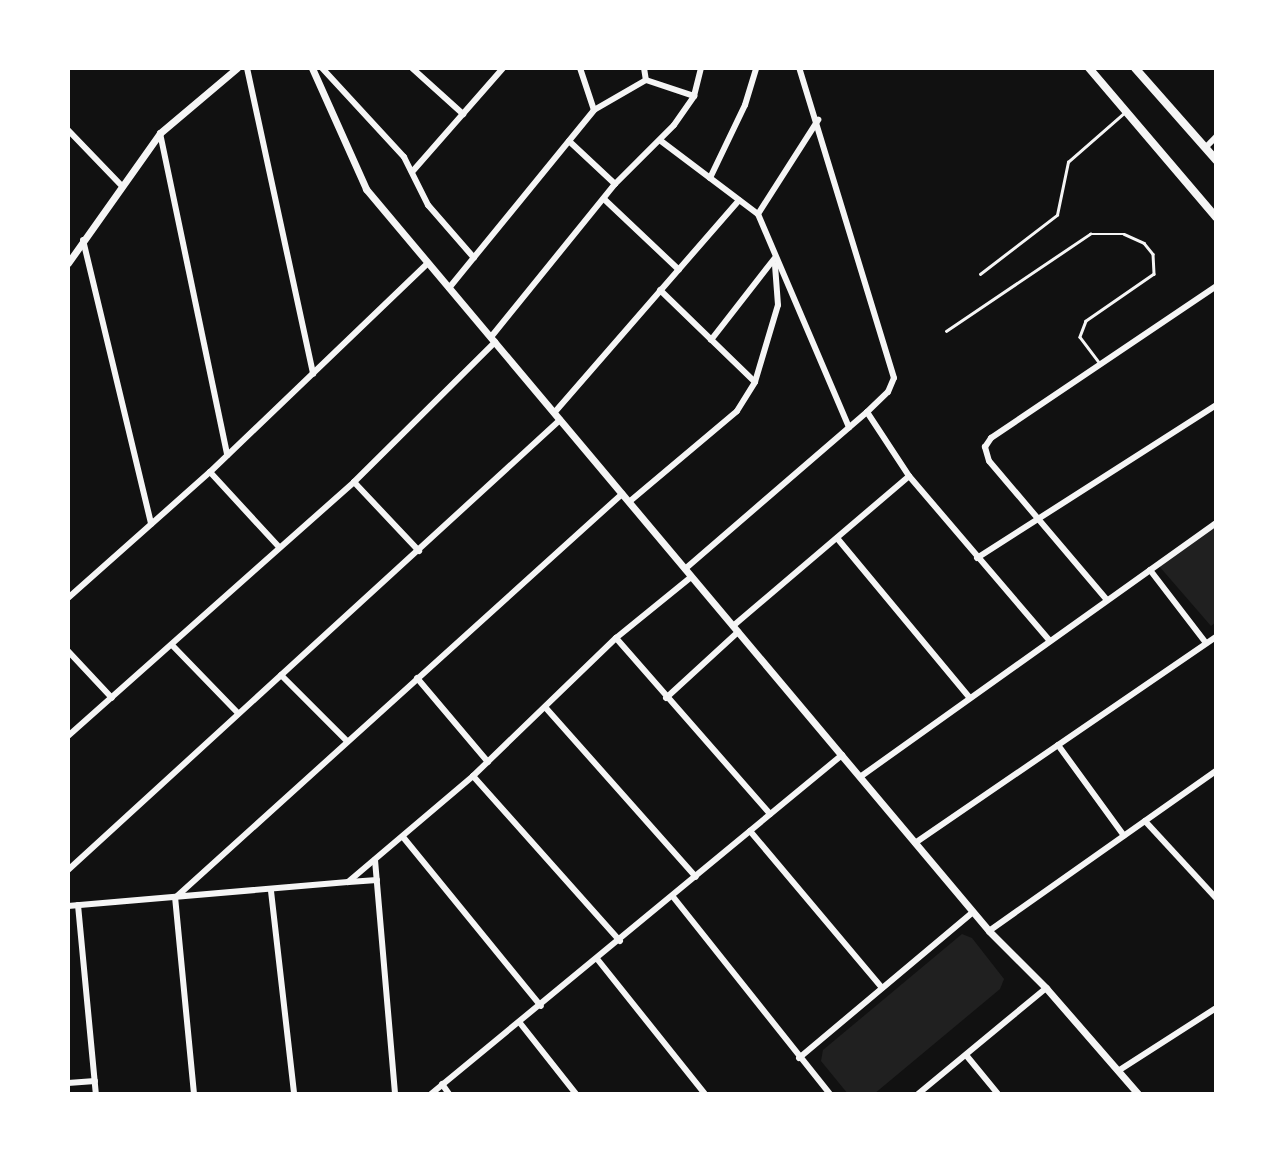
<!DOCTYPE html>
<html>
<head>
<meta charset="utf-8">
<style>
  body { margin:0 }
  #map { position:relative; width:1284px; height:1162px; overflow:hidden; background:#111; font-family:"Work Sans",sans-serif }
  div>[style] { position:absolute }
  .green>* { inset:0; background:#202020 }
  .service>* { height:2.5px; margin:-1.25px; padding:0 1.25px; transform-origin:1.25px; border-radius:1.25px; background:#f5f5f5 }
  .minor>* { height:6px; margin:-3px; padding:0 3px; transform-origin:3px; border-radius:3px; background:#f5f5f5 }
  .tertiary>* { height:7px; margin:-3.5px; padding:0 3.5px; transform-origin:3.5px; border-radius:3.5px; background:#f5f5f5 }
  .secondary>* { height:8px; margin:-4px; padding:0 4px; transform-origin:4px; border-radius:4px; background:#f5f5f5 }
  span { translate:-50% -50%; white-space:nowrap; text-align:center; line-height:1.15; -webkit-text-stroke:6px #fff; paint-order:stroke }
  .frame { position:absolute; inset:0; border:70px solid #fff; pointer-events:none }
</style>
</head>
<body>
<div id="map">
  <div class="green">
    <div style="clip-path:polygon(1216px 526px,1216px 622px,1211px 626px,1159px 566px)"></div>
    <div style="clip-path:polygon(962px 934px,972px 938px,1004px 979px,1000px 989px,874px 1094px,848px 1094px,821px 1061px,823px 1050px)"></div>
  </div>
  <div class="service">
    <div style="left:980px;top:274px;width:97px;rotate:-37.5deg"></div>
    <div style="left:1057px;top:215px;width:54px;rotate:-78.3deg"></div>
    <div style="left:1068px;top:162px;width:74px;rotate:-41.2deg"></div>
    <div style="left:946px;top:331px;width:174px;rotate:-34deg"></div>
    <div style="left:1090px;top:234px;width:34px"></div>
    <div style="left:1124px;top:234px;width:22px;rotate:24deg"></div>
    <div style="left:1144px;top:243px;width:14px;rotate:51deg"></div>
    <div style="left:1153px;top:254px;width:20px;rotate:87deg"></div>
    <div style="left:1154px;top:274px;width:83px;rotate:145.3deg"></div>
    <div style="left:1086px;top:321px;width:17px;rotate:111deg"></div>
    <div style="left:1080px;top:337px;width:34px;rotate:53deg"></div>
  </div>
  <div class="minor">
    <div style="left:247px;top:68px;width:313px;rotate:77.8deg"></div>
    <div style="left:322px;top:68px;width:121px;rotate:47.3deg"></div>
    <div style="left:404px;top:157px;width:54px;rotate:63.4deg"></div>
    <div style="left:428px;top:205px;width:70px;rotate:49deg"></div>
    <div style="left:412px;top:68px;width:69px;rotate:42deg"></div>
    <div style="left:580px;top:68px;width:44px;rotate:71.6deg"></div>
    <div style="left:644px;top:68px;width:12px;rotate:81deg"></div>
    <div style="left:646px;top:80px;width:51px;rotate:18.4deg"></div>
    <div style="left:68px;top:130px;width:76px;rotate:46.1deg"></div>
    <div style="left:160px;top:133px;width:329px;rotate:78.2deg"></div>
    <div style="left:569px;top:141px;width:63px;rotate:43.1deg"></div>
    <div style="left:661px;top:141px;width:121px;rotate:37deg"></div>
    <div style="left:758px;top:214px;width:232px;rotate:66.9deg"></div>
    <div style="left:1205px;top:148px;width:16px;rotate:-45deg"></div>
    <div style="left:412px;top:172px;width:138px;rotate:-48.8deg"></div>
    <div style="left:710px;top:178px;width:81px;rotate:-64.4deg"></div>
    <div style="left:745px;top:105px;width:39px;rotate:-73deg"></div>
    <div style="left:604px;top:199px;width:103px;rotate:43.4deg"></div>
    <div style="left:758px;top:214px;width:112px;rotate:-57.4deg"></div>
    <div style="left:83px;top:240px;width:292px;rotate:76.5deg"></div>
    <div style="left:449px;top:288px;width:230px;rotate:-50.8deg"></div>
    <div style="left:594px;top:110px;width:60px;rotate:-30deg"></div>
    <div style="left:660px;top:290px;width:132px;rotate:44.1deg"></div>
    <div style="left:491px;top:337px;width:197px;rotate:-51deg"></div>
    <div style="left:615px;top:184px;width:83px;rotate:-45deg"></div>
    <div style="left:674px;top:125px;width:35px;rotate:-55deg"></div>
    <div style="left:694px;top:96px;width:29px;rotate:-76deg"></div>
    <div style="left:711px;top:340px;width:103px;rotate:-52.1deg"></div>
    <div style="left:867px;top:412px;width:77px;rotate:56.7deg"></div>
    <div style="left:909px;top:476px;width:217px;rotate:49.5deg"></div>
    <div style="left:554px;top:413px;width:282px;rotate:-49deg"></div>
    <div style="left:210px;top:472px;width:102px;rotate:47.4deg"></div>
    <div style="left:354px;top:482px;width:95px;rotate:46.7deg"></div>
    <div style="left:629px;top:502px;width:141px;rotate:-40.1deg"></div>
    <div style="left:737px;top:411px;width:34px;rotate:-58deg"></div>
    <div style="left:755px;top:382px;width:80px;rotate:-73.4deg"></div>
    <div style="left:778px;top:305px;width:40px;rotate:-94.3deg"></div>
    <div style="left:837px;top:538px;width:208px;rotate:50.3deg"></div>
    <div style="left:977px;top:558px;width:284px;rotate:-32.6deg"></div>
    <div style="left:685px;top:569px;width:240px;rotate:-40.8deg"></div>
    <div style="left:867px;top:412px;width:29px;rotate:-44deg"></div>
    <div style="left:888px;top:392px;width:15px;rotate:-67deg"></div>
    <div style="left:894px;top:378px;width:324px;rotate:-107deg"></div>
    <div style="left:1150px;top:570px;width:92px;rotate:52.5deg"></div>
    <div style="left:68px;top:598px;width:190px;rotate:-41.6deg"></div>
    <div style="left:210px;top:472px;width:302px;rotate:-43.8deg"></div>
    <div style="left:1107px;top:600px;width:182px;rotate:-130.3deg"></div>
    <div style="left:989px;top:461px;width:15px;rotate:-106deg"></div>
    <div style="left:985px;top:447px;width:11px;rotate:-56deg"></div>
    <div style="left:991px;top:438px;width:272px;rotate:-34deg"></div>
    <div style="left:733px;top:626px;width:231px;rotate:-40.4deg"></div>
    <div style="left:616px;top:638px;width:234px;rotate:48.8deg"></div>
    <div style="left:172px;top:645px;width:95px;rotate:45.9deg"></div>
    <div style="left:68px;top:651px;width:64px;rotate:46.9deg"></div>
    <div style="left:281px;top:675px;width:92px;rotate:45deg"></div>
    <div style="left:417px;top:678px;width:110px;rotate:49.8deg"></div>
    <div style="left:666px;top:698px;width:98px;rotate:-42.5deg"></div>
    <div style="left:545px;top:707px;width:227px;rotate:48.4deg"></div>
    <div style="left:68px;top:736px;width:383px;rotate:-41.6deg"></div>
    <div style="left:354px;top:482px;width:199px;rotate:-44.8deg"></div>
    <div style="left:1058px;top:745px;width:112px;rotate:54deg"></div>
    <div style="left:473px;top:776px;width:221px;rotate:48.3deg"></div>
    <div style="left:860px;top:777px;width:437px;rotate:-35.5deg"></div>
    <div style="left:1145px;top:821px;width:105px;rotate:47.3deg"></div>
    <div style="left:750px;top:831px;width:205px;rotate:49.9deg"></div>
    <div style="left:403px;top:837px;width:218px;rotate:50.8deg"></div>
    <div style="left:915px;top:843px;width:365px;rotate:-34.4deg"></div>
    <div style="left:375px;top:860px;width:235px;rotate:85.1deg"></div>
    <div style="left:68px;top:870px;width:667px;rotate:-42.45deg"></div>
    <div style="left:349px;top:882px;width:28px;rotate:-4deg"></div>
    <div style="left:271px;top:891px;width:204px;rotate:83.5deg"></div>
    <div style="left:674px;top:898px;width:251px;rotate:51.5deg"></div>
    <div style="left:78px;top:905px;width:190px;rotate:84.6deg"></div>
    <div style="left:68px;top:906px;width:281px;rotate:-4.9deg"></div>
    <div style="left:348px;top:882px;width:164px;rotate:-40.3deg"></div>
    <div style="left:473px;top:776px;width:199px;rotate:-44deg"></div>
    <div style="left:616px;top:638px;width:97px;rotate:-39.1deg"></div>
    <div style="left:989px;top:931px;width:278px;rotate:-35.2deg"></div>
    <div style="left:598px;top:960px;width:171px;rotate:51.4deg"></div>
    <div style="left:520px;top:1023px;width:90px;rotate:51.7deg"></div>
    <div style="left:966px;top:1055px;width:50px;rotate:50.6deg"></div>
    <div style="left:799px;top:1058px;width:227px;rotate:-40deg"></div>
    <div style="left:1118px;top:1071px;width:117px;rotate:-32.7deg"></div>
    <div style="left:68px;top:1083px;width:27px;rotate:-4deg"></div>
    <div style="left:442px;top:1084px;width:12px;rotate:55deg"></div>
    <div style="left:194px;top:1094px;width:197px;rotate:-95.5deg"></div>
    <div style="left:175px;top:898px;width:603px;rotate:-42.11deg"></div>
    <div style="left:431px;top:1094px;width:533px;rotate:-39.52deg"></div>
    <div style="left:918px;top:1094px;width:166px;rotate:-39.6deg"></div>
  </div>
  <div class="tertiary">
    <div style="left:312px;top:68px;width:133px;rotate:65.9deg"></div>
    <div style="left:366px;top:189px;width:969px;rotate:49.98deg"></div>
    <div style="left:989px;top:931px;width:81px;rotate:45deg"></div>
    <div style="left:1046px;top:988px;width:140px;rotate:49deg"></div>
    <div style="left:68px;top:263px;width:159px;rotate:-54.7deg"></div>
    <div style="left:160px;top:133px;width:101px;rotate:-40.2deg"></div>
  </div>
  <div class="secondary">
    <div style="left:1089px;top:68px;width:196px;rotate:49.6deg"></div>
    <div style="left:1135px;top:68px;width:123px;rotate:48.6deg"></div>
  </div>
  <div class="frame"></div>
</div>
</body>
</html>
